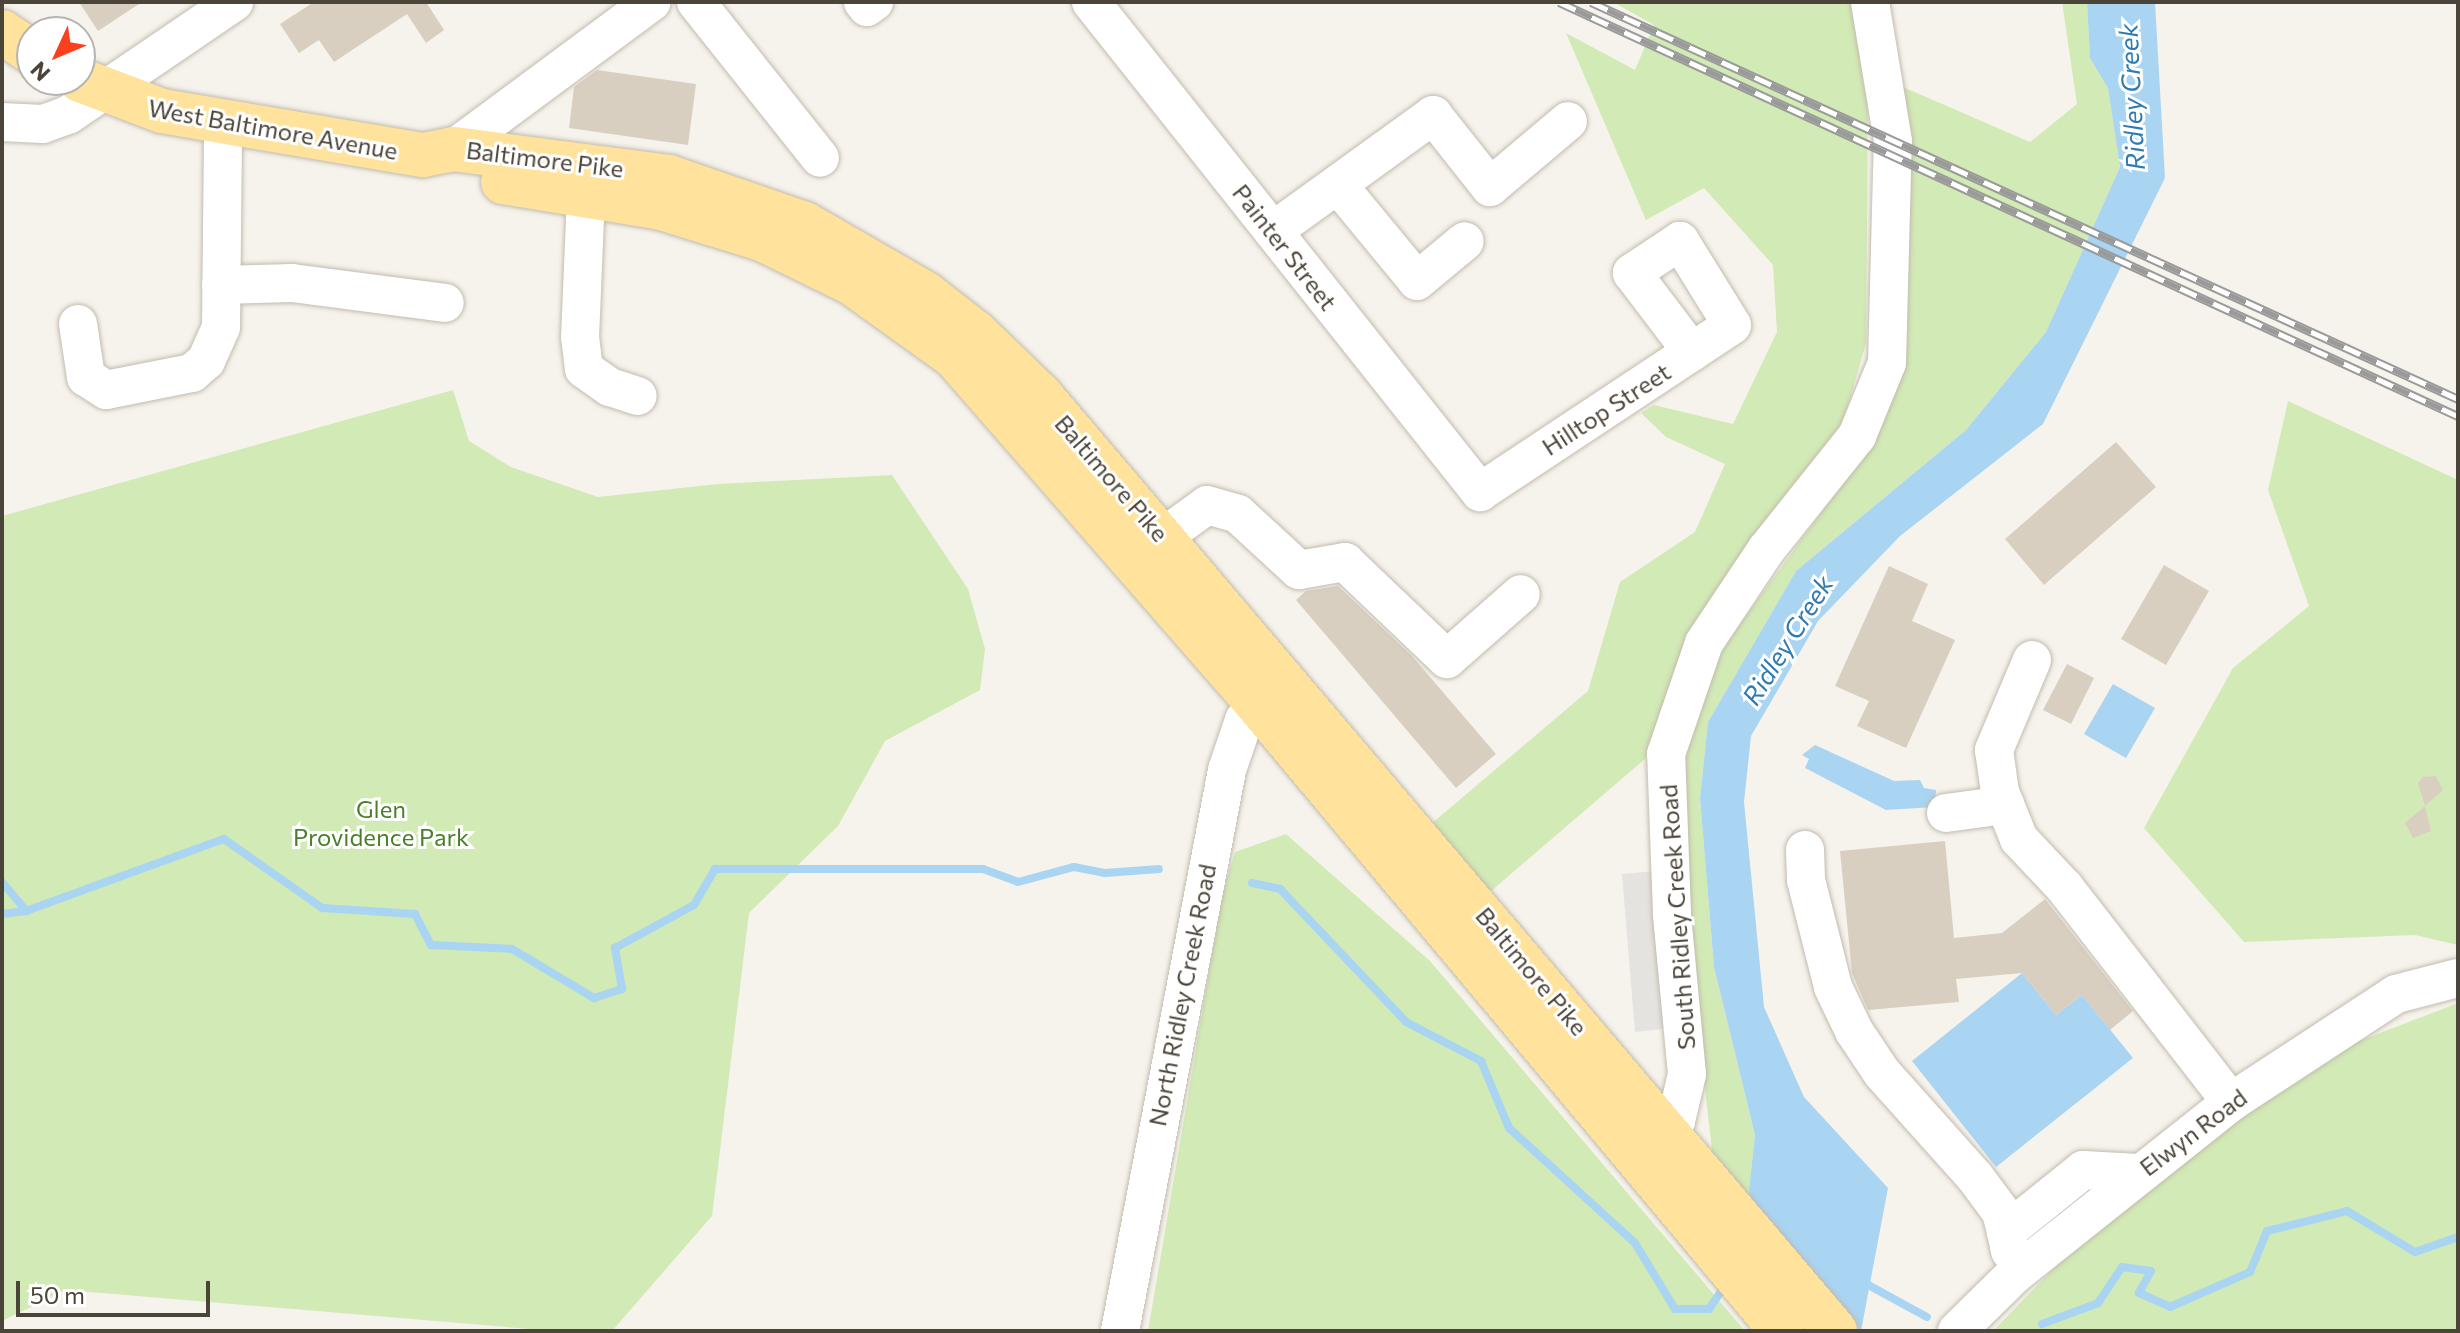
<!DOCTYPE html>
<html>
<head>
<meta charset="utf-8">
<style>
  body { margin:0 }
  #map { position:relative; width:2460px; height:1333px; overflow:hidden; background:#f6f3ec; font-family:Commissioner,sans-serif }
  div>[style] { position:absolute }
  .green>* { inset:0; background:#d2eab5 }
  .parking>* { inset:0; background:#e5e3e0 }
  .water>* { inset:0; background:#a9d4f2 }
  .stream>* { height:8px; margin:-4px; padding:0 4px; transform-origin:4px; border-radius:4px; background:#a9d4f2 }
  .building>* { inset:0; background:#d8cfc1 }
  .roads { filter:drop-shadow(0 0 2px #c2bbae) drop-shadow(0 0 2px #c2bbae) }
  .minor>* { height:38px; margin:-19px; padding:0 19px; transform-origin:19px; border-radius:19px; background:#fff }
  .major>* { height:44px; margin:-22px; padding:0 22px; transform-origin:22px; border-radius:22px; background:#ffe39c }
  .rail>* { height:9px; margin-top:-4.5px; transform-origin:0; background:repeating-linear-gradient(90deg,#fff 0 18px,#9a9a9a 0 36px); box-sizing:border-box; border-block:2px solid #9a9a9a }
  span { translate:-50% -50%; white-space:nowrap; text-align:center; line-height:1.15; -webkit-text-stroke:6px #fff; paint-order:stroke }
  .street-label { font-size:24px; color:#4b4439 }
  .park-label { font-size:24px; color:#4a7f2a }
  .water-label { font-size:26px; color:#2e7ab2; font-style:italic }
  .frame { position:absolute; inset:0; border:4px solid #4b4439; pointer-events:none }
  .north { position:absolute; left:16px; top:16px; width:80px; height:80px; box-sizing:border-box; background:#fff; border:2px solid #b7b4b0; border-radius:50%; rotate:226deg; font-size:22px; font-weight:700; line-height:32px; text-align:center; color:#4b4439 }
  .north::after { content:''; display:block; margin:auto; width:28px; height:36px; background:#fc3f1d; clip-path:polygon(50% 0,100% 100%,50% 72%,0 100%) }
  .scale { position:absolute; left:16px; top:1281px; width:194px; height:36px; box-sizing:border-box; border:4px solid #4b4439; border-top:0; padding-left:10px; font-size:24px; line-height:28px; white-space:nowrap; color:#4b4439; -webkit-text-stroke:6px #fff; paint-order:stroke }
</style>
</head>
<body>
<div id="map">
  <div class="green">
    <div style="clip-path:polygon(1613px 2px,1856px 2px,1868px 97px,1866px 343px,1841px 430px,1696px 639px,1645px 759px,1483px 898px,1424px 830px,1588px 691px,1620px 582px,1695px 532px,1725px 464px,1666px 437px,1641px 413px,1654px 405px,1733px 424px,1777px 332px,1773px 265px,1704px 188px,1646px 220px,1566px 33px,1635px 70px,1654px 25px)"></div>
    <div style="clip-path:polygon(2062px 2px,2087px 2px,2090px 58px,2108px 87px,2120px 167px,2046px 332px,1966px 430px,1796px 571px,1708px 722px,1700px 798px,1714px 967px,1755px 1135px,1748px 1199px,1713px 1159px,1692px 974px,1677px 763px,1719px 653px,1854px 467px,1887px 405px,1903px 87px,2030px 142px,2077px 104px)"></div>
    <div style="clip-path:polygon(453px 390px,469px 441px,511px 467px,598px 497px,718px 484px,892px 475px,968px 589px,985px 649px,980px 690px,885px 741px,838px 826px,749px 913px,712px 1216px,612px 1331px,554px 1331px,66px 1290px,2px 1321px,2px 516px)"></div>
    <div style="clip-path:polygon(2288px 401px,2458px 480px,2458px 945px,2415px 935px,2244px 942px,2144px 828px,2233px 668px,2309px 606px,2268px 490px)"></div>
    <div style="clip-path:polygon(1286px 834px,1430px 961px,1745px 1331px,1148px 1331px,1222px 896px,1235px 852px)"></div>
    <div style="clip-path:polygon(2458px 1003px,2458px 1331px,1993px 1331px,2096px 1225px,2235px 1113px,2349px 1045px)"></div>
  </div>
  <div class="parking">
    <div style="clip-path:polygon(1656px 871px,1672px 1028px,1635px 1032px,1622px 874px)"></div>
  </div>
  <div class="water">
    <div style="clip-path:polygon(2087px 2px,2155px 2px,2165px 178px,2043px 424px,1900px 536px,1818px 621px,1751px 736px,1744px 802px,1764px 1007px,1804px 1097px,1888px 1188px,1861px 1331px,1800px 1331px,1748px 1199px,1755px 1135px,1714px 967px,1700px 798px,1708px 722px,1796px 571px,1966px 430px,2046px 332px,2120px 167px,2108px 88px,2090px 58px)"></div>
    <div style="clip-path:polygon(2113px 684px,2155px 708px,2126px 758px,2084px 734px)"></div>
    <div style="clip-path:polygon(1815px 745px,1894px 781px,1920px 780px,1924px 788px,1936px 790px,1935px 807px,1886px 810px,1805px 768px,1809px 759px,1802px 755px)"></div>
    <div style="clip-path:polygon(2022px 973px,2056px 1015px,2082px 995px,2133px 1058px,1996px 1167px,1912px 1061px)"></div>
  </div>
  <div class="stream">
    <div style="left:2px;top:882px;width:38px;rotate:50deg"></div>
    <div style="left:26px;top:911px;width:211px;rotate:-20deg"></div>
    <div style="left:224px;top:839px;width:120px;rotate:35.1deg"></div>
    <div style="left:322px;top:908px;width:93px;rotate:3.7deg"></div>
    <div style="left:415px;top:914px;width:35px;rotate:63deg"></div>
    <div style="left:431px;top:945px;width:81px;rotate:2.8deg"></div>
    <div style="left:512px;top:949px;width:96px;rotate:30.9deg"></div>
    <div style="left:594px;top:998px;width:29px;rotate:-18deg"></div>
    <div style="left:622px;top:989px;width:42px;rotate:-99.7deg"></div>
    <div style="left:615px;top:948px;width:90px;rotate:-28.6deg"></div>
    <div style="left:694px;top:905px;width:42px;rotate:-59.7deg"></div>
    <div style="left:715px;top:869px;width:268px"></div>
    <div style="left:983px;top:869px;width:37px;rotate:20deg"></div>
    <div style="left:1018px;top:882px;width:58px;rotate:-15deg"></div>
    <div style="left:1074px;top:867px;width:32px;rotate:11deg"></div>
    <div style="left:1105px;top:873px;width:54px;rotate:-4.2deg"></div>
    <div style="left:1252px;top:883px;width:29px;rotate:12deg"></div>
    <div style="left:1280px;top:889px;width:183px;rotate:46.5deg"></div>
    <div style="left:1406px;top:1022px;width:85px;rotate:27.5deg"></div>
    <div style="left:1481px;top:1061px;width:73px;rotate:67.3deg"></div>
    <div style="left:1509px;top:1128px;width:171px;rotate:42.4deg"></div>
    <div style="left:1635px;top:1243px;width:77px;rotate:58.8deg"></div>
    <div style="left:1675px;top:1309px;width:34px"></div>
    <div style="left:1709px;top:1309px;width:29px;rotate:-56deg"></div>
    <div style="left:2px;top:914px;width:24px;rotate:-7deg"></div>
    <div style="left:1861px;top:1281px;width:75px;rotate:28.6deg"></div>
    <div style="left:2042px;top:1324px;width:60px;rotate:-20.6deg"></div>
    <div style="left:2098px;top:1303px;width:43px;rotate:-56.3deg"></div>
    <div style="left:2122px;top:1267px;width:29px;rotate:8deg"></div>
    <div style="left:2151px;top:1271px;width:25px;rotate:119deg"></div>
    <div style="left:2139px;top:1293px;width:34px;rotate:24deg"></div>
    <div style="left:2170px;top:1307px;width:87px;rotate:-23.6deg"></div>
    <div style="left:2250px;top:1272px;width:44px;rotate:-67.5deg"></div>
    <div style="left:2267px;top:1231px;width:82px;rotate:-14deg"></div>
    <div style="left:2347px;top:1211px;width:79px;rotate:31.1deg"></div>
    <div style="left:2415px;top:1252px;width:46px;rotate:-19.2deg"></div>
  </div>
  <div class="building">
    <div style="clip-path:polygon(79px 2px,142px 2px,98px 31px)"></div>
    <div style="clip-path:polygon(314px 2px,426px 2px,444px 30px,426px 43px,407px 14px,334px 62px,319px 40px,299px 53px,280px 24px)"></div>
    <div style="clip-path:polygon(597px 70px,696px 84px,688px 145px,569px 128px,574px 87px)"></div>
    <div style="clip-path:polygon(2116px 442px,2156px 487px,2044px 585px,2005px 539px)"></div>
    <div style="clip-path:polygon(2164px 565px,2209px 591px,2166px 665px,2121px 639px)"></div>
    <div style="clip-path:polygon(1889px 566px,1928px 584px,1912px 621px,1955px 640px,1906px 748px,1857px 726px,1869px 701px,1835px 686px)"></div>
    <div style="clip-path:polygon(1338px 586px,1412px 656px,1496px 754px,1456px 788px,1296px 600px,1306px 591px)"></div>
    <div style="clip-path:polygon(2067px 664px,2094px 678px,2071px 724px,2043px 710px)"></div>
    <div style="clip-path:polygon(2436px 776px,2443px 790px,2425px 806px,2431px 831px,2413px 838px,2405px 823px,2425px 806px,2418px 783px,2423px 777px)"></div>
    <div style="clip-path:polygon(1945px 841px,1954px 938px,2002px 933px,2045px 899px,2133px 1011px,2110px 1030px,2082px 995px,2056px 1015px,2022px 973px,1956px 979px,1959px 1002px,1868px 1010px,1852px 973px,1840px 851px)"></div>
  </div>
  <div class="roads">
    <div class="minor">
      <div style="left:696px;top:2px;width:199px;rotate:51.5deg"></div>
      <div style="left:863px;top:2px;width:6px;rotate:51deg"></div>
      <div style="left:867px;top:7px;width:9px;rotate:-36deg"></div>
      <div style="left:1091px;top:2px;width:626px;rotate:51.55deg"></div>
      <div style="left:1480px;top:492px;width:302px;rotate:-33.5deg"></div>
      <div style="left:1732px;top:325px;width:99px;rotate:-121.8deg"></div>
      <div style="left:1680px;top:241px;width:58px;rotate:146.3deg"></div>
      <div style="left:1632px;top:273px;width:99px;rotate:52.8deg"></div>
      <div style="left:2px;top:122px;width:41px;rotate:2.8deg"></div>
      <div style="left:43px;top:124px;width:27px;rotate:-20deg"></div>
      <div style="left:68px;top:115px;width:201px;rotate:-34.2deg"></div>
      <div style="left:453px;top:149px;width:247px;rotate:-36.5deg"></div>
      <div style="left:1338px;top:185px;width:124px;rotate:50.5deg"></div>
      <div style="left:1417px;top:281px;width:62px;rotate:-39.8deg"></div>
      <div style="left:586px;top:195px;width:142px;rotate:92.4deg"></div>
      <div style="left:580px;top:337px;width:32px;rotate:83deg"></div>
      <div style="left:584px;top:369px;width:32px;rotate:35deg"></div>
      <div style="left:610px;top:387px;width:29px;rotate:18deg"></div>
      <div style="left:1273px;top:231px;width:198px;rotate:-35.9deg"></div>
      <div style="left:1433px;top:115px;width:92px;rotate:51.6deg"></div>
      <div style="left:1490px;top:187px;width:102px;rotate:-40.2deg"></div>
      <div style="left:221px;top:285px;width:71px;rotate:-1.6deg"></div>
      <div style="left:292px;top:283px;width:154px;rotate:7.4deg"></div>
      <div style="left:78px;top:324px;width:54px;rotate:81.4deg"></div>
      <div style="left:86px;top:377px;width:24px;rotate:33deg"></div>
      <div style="left:106px;top:390px;width:88px;rotate:-11.2deg"></div>
      <div style="left:192px;top:373px;width:18px;rotate:-41deg"></div>
      <div style="left:206px;top:361px;width:37px;rotate:-66deg"></div>
      <div style="left:221px;top:327px;width:206px;rotate:-89.4deg"></div>
      <div style="left:1163px;top:537px;width:54px;rotate:-36deg"></div>
      <div style="left:1207px;top:505px;width:32px;rotate:16deg"></div>
      <div style="left:1238px;top:514px;width:83px;rotate:42.6deg"></div>
      <div style="left:1299px;top:570px;width:47px;rotate:-9.9deg"></div>
      <div style="left:1345px;top:562px;width:141px;rotate:43.6deg"></div>
      <div style="left:1447px;top:659px;width:98px;rotate:-41.3deg"></div>
      <div style="left:2032px;top:660px;width:98px;rotate:112.9deg"></div>
      <div style="left:1994px;top:750px;width:42px;rotate:81.9deg"></div>
      <div style="left:2000px;top:792px;width:51px;rotate:68deg"></div>
      <div style="left:2019px;top:839px;width:67px;rotate:46.8deg"></div>
      <div style="left:2065px;top:888px;width:271px;rotate:52.2deg"></div>
      <div style="left:1946px;top:813px;width:60px;rotate:-7.7deg"></div>
      <div style="left:1805px;top:850px;width:30px;rotate:88deg"></div>
      <div style="left:1806px;top:880px;width:110px;rotate:75.8deg"></div>
      <div style="left:1833px;top:987px;width:49px;rotate:64.5deg"></div>
      <div style="left:1854px;top:1031px;width:50px;rotate:56.3deg"></div>
      <div style="left:1882px;top:1073px;width:140px;rotate:48.2deg"></div>
      <div style="left:1975px;top:1177px;width:44px;rotate:53.4deg"></div>
      <div style="left:2001px;top:1212px;width:21px;rotate:76deg"></div>
      <div style="left:1650px;top:1155px;width:43px;rotate:-52.6deg"></div>
      <div style="left:1676px;top:1121px;width:48px;rotate:-76.8deg"></div>
      <div style="left:1687px;top:1074px;width:161px;rotate:-95.4deg"></div>
      <div style="left:1672px;top:914px;width:160px;rotate:-92.1deg"></div>
      <div style="left:1666px;top:754px;width:117px;rotate:-71.1deg"></div>
      <div style="left:1704px;top:643px;width:112px;rotate:-56.3deg"></div>
      <div style="left:1766px;top:550px;width:146px;rotate:-51.4deg"></div>
      <div style="left:1857px;top:436px;width:79px;rotate:-67.7deg"></div>
      <div style="left:1887px;top:363px;width:222px;rotate:-88.5deg"></div>
      <div style="left:1893px;top:141px;width:141px;rotate:-99.4deg"></div>
      <div style="left:2010px;top:1251px;width:19px;rotate:-102deg"></div>
      <div style="left:2006px;top:1232px;width:99px;rotate:-38.8deg"></div>
      <div style="left:2083px;top:1170px;width:56px;rotate:3.1deg"></div>
      <div style="left:1120px;top:1331px;width:571px;rotate:-79.2deg"></div>
      <div style="left:1227px;top:770px;width:53px;rotate:-71.2deg"></div>
      <div style="left:1244px;top:720px;width:49px;rotate:-53.4deg"></div>
      <div style="left:1957px;top:1331px;width:81px;rotate:-44.5deg"></div>
      <div style="left:2015px;top:1274px;width:276px;rotate:-38.5deg"></div>
      <div style="left:2231px;top:1102px;width:197px;rotate:-33.2deg"></div>
      <div style="left:2396px;top:994px;width:64px;rotate:-14.5deg"></div>
    </div>
    <div class="major">
      <div style="left:2px;top:32px;width:36px;rotate:34deg"></div>
      <div style="left:80px;top:80px;width:88px;rotate:20.7deg"></div>
      <div style="left:162px;top:111px;width:265px;rotate:9.6deg"></div>
      <div style="left:423px;top:155px;width:31px;rotate:-11deg"></div>
      <div style="left:453px;top:149px;width:218px;rotate:7.4deg"></div>
      <div style="left:669px;top:177px;width:144px;rotate:19.1deg"></div>
      <div style="left:805px;top:224px;width:140px;rotate:30deg"></div>
      <div style="left:926px;top:294px;width:63px;rotate:38deg"></div>
      <div style="left:976px;top:333px;width:91px;rotate:44.1deg"></div>
      <div style="left:1041px;top:396px;width:1227px;rotate:49.66deg"></div>
      <div style="left:503px;top:182px;width:160px;rotate:9.3deg"></div>
      <div style="left:661px;top:208px;width:106px;rotate:17.1deg"></div>
      <div style="left:762px;top:239px;width:100px;rotate:26.1deg"></div>
      <div style="left:852px;top:283px;width:127px;rotate:35.7deg"></div>
      <div style="left:955px;top:357px;width:456px;rotate:48.9deg"></div>
      <div style="left:1255px;top:701px;width:821px;rotate:50.09deg"></div>
    </div>
  </div>
  <div class="rail">
    <div style="left:1559px;top:2px;width:990px;rotate:24.73deg"></div>
    <div style="left:1591px;top:2px;width:954px;rotate:24.6deg"></div>
  </div>
  <div class="street-label">
    <span style="left:273px;top:129px;rotate:10deg">West Baltimore Avenue</span>
    <span style="left:545px;top:159px;rotate:7deg">Baltimore Pike</span>
    <span style="left:1285px;top:247px;rotate:52deg">Painter Street</span>
    <span style="left:1606px;top:409px;rotate:-33deg">Hilltop Street</span>
    <span style="left:1112px;top:478px;rotate:49deg">Baltimore Pike</span>
    <span style="left:1677px;top:917px;rotate:-94deg">South Ridley Creek Road</span>
    <span style="left:1532px;top:971px;rotate:50deg">Baltimore Pike</span>
    <span style="left:1182px;top:995px;rotate:-79deg">North Ridley Creek Road</span>
    <span style="left:2193px;top:1132px;rotate:-37deg">Elwyn Road</span>
  </div>
  <div class="park-label">
    <span style="left:381px;top:823px">Glen<br>Providence Park</span>
  </div>
  <div class="water-label">
    <span style="left:2131px;top:97px;rotate:-93deg">Ridley Creek</span>
    <span style="left:1787px;top:640px;rotate:-58deg">Ridley Creek</span>
  </div>
  <div class="frame"></div>
  <div class="north">N</div>
  <div class="scale">50 m</div>
</div>
</body>
</html>
